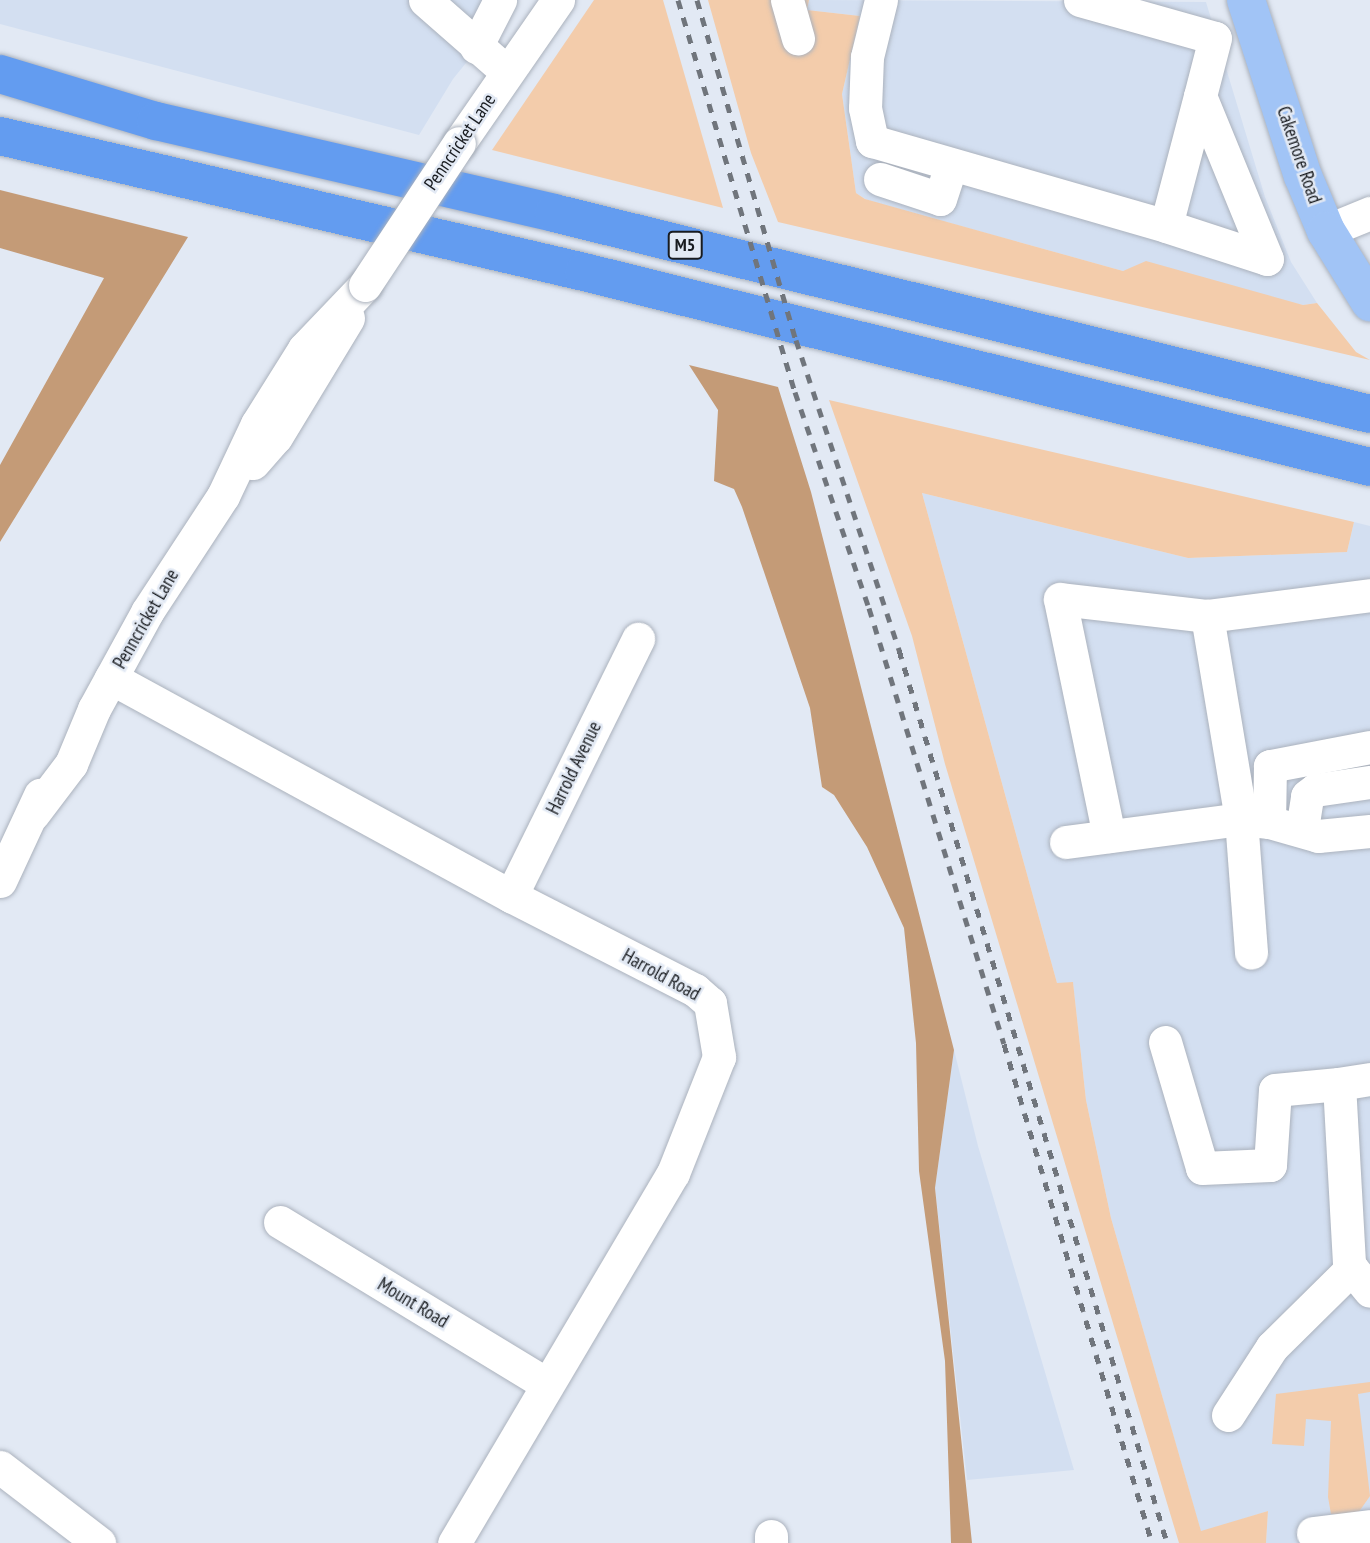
<!DOCTYPE html>
<html>
<head>
<meta charset="utf-8">
<style>
  body { margin:0 }
  #map { position:relative; width:1370px; height:1543px; overflow:hidden; background:#e2e9f4; font-family:"PT Sans Narrow",sans-serif }
  div>[style] { position:absolute }
  .built>* { inset:0; background:#d3dff1 }
  .green>* { inset:0; background:#f3ccab }
  .forest>* { inset:0; background:#c49b77 }
  .roads { filter:drop-shadow(0 0 2px #abb2bd) drop-shadow(0 0 2px #abb2bd) }
  .minor>* { height:33px; margin:-16.5px; padding:0 16.5px; transform-origin:16.5px; border-radius:16.5px; background:#fff }
  .major>* { height:38px; margin:-19px; padding:0 19px; transform-origin:19px; border-radius:19px; background:#a1c4f6 }
  .highway>* { height:38px; margin:-19px; padding:0 19px; transform-origin:19px; border-radius:19px; background:#639cf0 }
  .rail>* { height:5px; margin-top:-2.5px; transform-origin:0; background:repeating-linear-gradient(90deg,#70757c 0 9px,transparent 0 18px) }
  .bridges { filter:drop-shadow(0 0 2px #abb2bd) drop-shadow(0 0 2px #abb2bd) }
  .minor-bridge>* { height:33px; margin:-16.5px; padding:0 16.5px; transform-origin:16.5px; border-radius:16.5px; background:#fff }
  span { translate:-50% -50%; white-space:nowrap; text-align:center; line-height:1.15; -webkit-text-stroke:5px #e2e9f4; paint-order:stroke }
  .shield-label span { padding:2px 5px; background:#e2e9f4; border:2px solid; border-radius:5px; -webkit-text-stroke-width:0 }
  .shield-label { font-size:18px; color:#181b1f; font-weight:700 }
  .street-label { font-size:19px; color:#181b1f }
</style>
</head>
<body>
<div id="map">
  <div class="built">
    <div style="clip-path:polygon(0 0,517px 0,453px 79px,419px 135px,0 24px)"></div>
    <div style="clip-path:polygon(809px 0,1206px 2px,1265px 197px,1291px 262px,1317px 303px,1303px 305px,1136px 268px,1123px 271px,867px 200px,856px 193px,842px 94px,860px 16px,807px 10px)"></div>
    <div style="clip-path:polygon(922px 493px,1188px 558px,1347px 552px,1354px 522px,1370px 526px,1370px 1543px,1266px 1543px,1268px 1511px,1201px 1532px,1111px 1218px,1086px 1100px,1073px 983px,1057px 983px)"></div>
    <div style="clip-path:polygon(954px 1050px,978px 1146px,1074px 1470px,967px 1480px,935px 1188px)"></div>
  </div>
  <div class="green">
    <div style="clip-path:polygon(594px 0,663px 0,723px 208px,492px 150px)"></div>
    <div style="clip-path:polygon(708px 0,809px 0,807px 10px,860px 16px,842px 94px,856px 193px,865px 199px,1123px 271px,1146px 261px,1303px 305px,1317px 303px,1356px 352px,1370px 360px,778px 222px,751px 153px)"></div>
    <div style="clip-path:polygon(829px 400px,1354px 522px,1347px 552px,1188px 558px,922px 493px,1057px 983px,1073px 982px,1086px 1100px,1111px 1218px,1201px 1531px,1268px 1511px,1266px 1543px,1179px 1543px,945px 764px,912px 636px)"></div>
    <div style="clip-path:polygon(1370px 1382px,1370px 1392px,1358px 1394px,1370px 1496px,1356px 1516px,1331px 1514px,1328px 1497px,1331px 1421px,1306px 1419px,1304px 1446px,1272px 1444px,1276px 1394px)"></div>
  </div>
  <div class="forest">
    <div style="clip-path:polygon(0 190px,188px 237px,0 542px,0 465px,104px 278px,0 248px)"></div>
    <div style="clip-path:polygon(689px 365px,778px 387px,811px 492px,954px 1050px,935px 1188px,972px 1543px,951px 1543px,945px 1361px,919px 1171px,916px 1043px,904px 928px,867px 847px,834px 795px,822px 787px,810px 708px,742px 507px,734px 489px,714px 481px,718px 410px)"></div>
  </div>
  <div class="roads">
    <div class="minor">
      <div style="left:425px;top:0;width:109px;rotate:41.3deg"></div>
      <div style="left:787px;top:0;width:40px;rotate:74deg"></div>
      <div style="left:881px;top:0;width:59px;rotate:103.8deg"></div>
      <div style="left:867px;top:57px;width:51px;rotate:92.2deg"></div>
      <div style="left:865px;top:108px;width:34px;rotate:78deg"></div>
      <div style="left:872px;top:141px;width:306px;rotate:16.1deg"></div>
      <div style="left:1080px;top:0;width:140px;rotate:15.7deg"></div>
      <div style="left:1215px;top:38px;width:60px;rotate:104.5deg"></div>
      <div style="left:1200px;top:96px;width:134px;rotate:104.7deg"></div>
      <div style="left:1166px;top:226px;width:106px;rotate:18.1deg"></div>
      <div style="left:1267px;top:259px;width:176px;rotate:-112.3deg"></div>
      <div style="left:476px;top:47px;width:53px;rotate:-62.9deg"></div>
      <div style="left:459px;top:143px;width:174px;rotate:-55.3deg"></div>
      <div style="left:880px;top:179px;width:63px;rotate:18.4deg"></div>
      <div style="left:940px;top:199px;width:35px;rotate:-72deg"></div>
      <div style="left:1326px;top:231px;width:48px;rotate:-22.2deg"></div>
      <div style="left:253px;top:463px;width:35px;rotate:-49deg"></div>
      <div style="left:276px;top:437px;width:139px;rotate:-58.8deg"></div>
      <div style="left:111px;top:678px;width:456px;rotate:28.6deg"></div>
      <div style="left:511px;top:896px;width:207px;rotate:27.1deg"></div>
      <div style="left:695px;top:990px;width:20px;rotate:41deg"></div>
      <div style="left:710px;top:1003px;width:55px;rotate:80.5deg"></div>
      <div style="left:719px;top:1057px;width:125px;rotate:111.6deg"></div>
      <div style="left:673px;top:1173px;width:430px;rotate:120.6deg"></div>
      <div style="left:1370px;top:747px;width:102px;rotate:169.2deg"></div>
      <div style="left:1270px;top:766px;width:56px;rotate:91deg"></div>
      <div style="left:1269px;top:822px;width:51px;rotate:15.9deg"></div>
      <div style="left:1318px;top:836px;width:52px;rotate:-5.5deg"></div>
      <div style="left:33px;top:814px;width:63px;rotate:-52.8deg"></div>
      <div style="left:71px;top:764px;width:60px;rotate:-67.3deg"></div>
      <div style="left:94px;top:709px;width:111px;rotate:-61.3deg"></div>
      <div style="left:147px;top:612px;width:139px;rotate:-56.8deg"></div>
      <div style="left:223px;top:496px;width:80px;rotate:-64.7deg"></div>
      <div style="left:257px;top:424px;width:89px;rotate:-57.9deg"></div>
      <div style="left:304px;top:349px;width:88px;rotate:-46.4deg"></div>
      <div style="left:1269px;top:822px;width:28px;rotate:-174deg"></div>
      <div style="left:1241px;top:819px;width:206px;rotate:-99.5deg"></div>
      <div style="left:1207px;top:616px;width:164px;rotate:-7.3deg"></div>
      <div style="left:1302px;top:829px;width:33px;rotate:-81deg"></div>
      <div style="left:1307px;top:796px;width:10px;rotate:-37deg"></div>
      <div style="left:1315px;top:790px;width:56px;rotate:-8.3deg"></div>
      <div style="left:1109px;top:836px;width:242px;rotate:-101.7deg"></div>
      <div style="left:1060px;top:599px;width:148px;rotate:6.6deg"></div>
      <div style="left:1066px;top:842px;width:177px;rotate:-7.5deg"></div>
      <div style="left:1241px;top:819px;width:134px;rotate:85.7deg"></div>
      <div style="left:0;top:881px;width:95px;rotate:-65.1deg"></div>
      <div style="left:511px;top:896px;width:287px;rotate:-63.7deg"></div>
      <div style="left:1165px;top:1042px;width:131px;rotate:73.6deg"></div>
      <div style="left:1202px;top:1168px;width:68px;rotate:-2.5deg"></div>
      <div style="left:1270px;top:1165px;width:75px;rotate:-86.2deg"></div>
      <div style="left:1275px;top:1090px;width:64px;rotate:-5.4deg"></div>
      <div style="left:1370px;top:1079px;width:31px;rotate:171deg"></div>
      <div style="left:1339px;top:1084px;width:181px;rotate:86.8deg"></div>
      <div style="left:1349px;top:1265px;width:33px;rotate:51deg"></div>
      <div style="left:280px;top:1222px;width:311px;rotate:31.3deg"></div>
      <div style="left:1228px;top:1415px;width:81px;rotate:-57.1deg"></div>
      <div style="left:1272px;top:1347px;width:112px;rotate:-44.6deg"></div>
      <div style="left:0;top:1467px;width:125px;rotate:37.5deg"></div>
      <div style="left:1313px;top:1533px;width:57px;rotate:-7deg"></div>
      <div style="left:771px;top:1536px;width:7px;rotate:90deg"></div>
    </div>
    <div class="major">
      <div style="left:1246px;top:0;width:185px;rotate:72.1deg"></div>
      <div style="left:1303px;top:176px;width:60px;rotate:67.3deg"></div>
      <div style="left:1326px;top:231px;width:84px;rotate:58.2deg"></div>
    </div>
    <div class="highway">
      <div style="left:0;top:74px;width:163px;rotate:16.8deg"></div>
      <div style="left:156px;top:121px;width:408px;rotate:13deg"></div>
      <div style="left:554px;top:213px;width:840px;rotate:13.84deg"></div>
      <div style="left:0;top:136px;width:600px;rotate:13.11deg"></div>
      <div style="left:584px;top:272px;width:810px;rotate:13.93deg"></div>
    </div>
  </div>
  <div class="rail">
    <div style="left:678px;top:0;width:409px;rotate:73.4deg"></div>
    <div style="left:795px;top:392px;width:228px;rotate:71.1deg"></div>
    <div style="left:869px;top:608px;width:456px;rotate:72.8deg"></div>
    <div style="left:1004px;top:1044px;width:520px;rotate:73.48deg"></div>
    <div style="left:697px;top:0;width:354px;rotate:73.8deg"></div>
    <div style="left:796px;top:340px;width:327px;rotate:71.6deg"></div>
    <div style="left:899px;top:650px;width:932px;rotate:73.29deg"></div>
  </div>
  <div class="bridges">
    <div class="minor-bridge">
      <div style="left:365px;top:285px;width:170px;rotate:-56.5deg"></div>
    </div>
  </div>
  <div class="shield-label">
    <span style="left:685px;top:245px">M5</span>
  </div>
  <div class="street-label">
    <span style="left:460px;top:142px;rotate:-56deg">Penncricket Lane</span>
    <span style="left:1299px;top:155px;rotate:71deg">Cakemore Road</span>
    <span style="left:146px;top:619px;rotate:-60deg">Penncricket Lane</span>
    <span style="left:574px;top:768px;rotate:-64deg">Harrold Avenue</span>
    <span style="left:661px;top:975px;rotate:29deg">Harrold Road</span>
    <span style="left:413px;top:1303px;rotate:31deg">Mount Road</span>
  </div>
</div>
</body>
</html>
